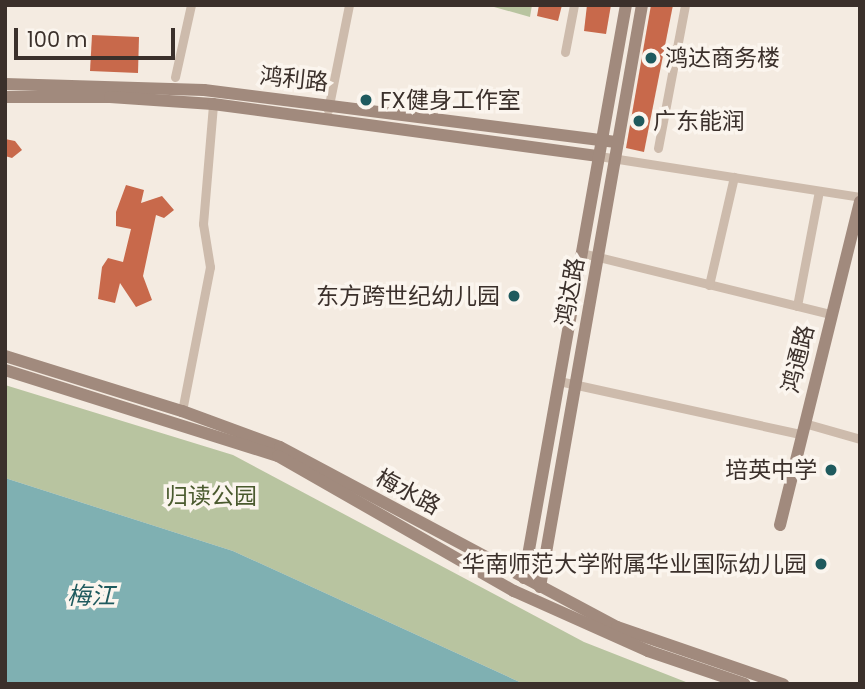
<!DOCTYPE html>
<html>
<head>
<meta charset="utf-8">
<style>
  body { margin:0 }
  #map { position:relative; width:865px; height:689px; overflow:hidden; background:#f4ebe1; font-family:Poppins,"Noto Sans SC",sans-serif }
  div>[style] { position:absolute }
  .green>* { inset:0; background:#b8c4a0 }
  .water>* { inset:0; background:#7fb0b2 }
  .building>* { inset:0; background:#c8694b }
  .street>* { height:9px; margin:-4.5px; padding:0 4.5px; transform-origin:4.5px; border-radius:4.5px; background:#cdbbac }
  .secondary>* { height:12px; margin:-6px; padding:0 6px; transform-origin:6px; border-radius:6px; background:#a18a7d }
  .dots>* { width:19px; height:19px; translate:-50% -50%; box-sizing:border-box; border:4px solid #fbf5ee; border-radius:50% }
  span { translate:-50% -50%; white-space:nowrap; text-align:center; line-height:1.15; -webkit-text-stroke:7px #fbf5ee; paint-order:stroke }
  .poi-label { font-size:23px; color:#3b302b }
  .left { translate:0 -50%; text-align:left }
  .right { translate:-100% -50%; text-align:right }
  .street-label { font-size:23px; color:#3b302b }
  .park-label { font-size:23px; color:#4a5a2e }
  .water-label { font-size:24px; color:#1f5a5e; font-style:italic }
  .frame { position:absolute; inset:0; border:7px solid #3b302b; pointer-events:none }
  .scale { position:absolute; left:14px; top:28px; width:161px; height:32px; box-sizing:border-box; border:4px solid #3b302b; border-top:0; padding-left:9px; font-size:21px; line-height:24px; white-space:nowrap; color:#3b302b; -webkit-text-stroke:5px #fbf5ee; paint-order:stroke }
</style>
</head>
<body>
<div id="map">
  <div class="green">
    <div style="clip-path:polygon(487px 5px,532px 5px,530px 17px)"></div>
    <div style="clip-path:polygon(5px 385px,233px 455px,584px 642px,691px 684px,524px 684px,233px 551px,5px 478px)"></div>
  </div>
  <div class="water">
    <div style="clip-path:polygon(5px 478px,233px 551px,524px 684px,5px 684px)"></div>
  </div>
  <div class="building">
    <div style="clip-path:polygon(539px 5px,562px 5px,558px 21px,537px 16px)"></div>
    <div style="clip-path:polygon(587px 5px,611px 5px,606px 34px,584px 31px)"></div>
    <div style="clip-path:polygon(651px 5px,673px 5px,644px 152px,626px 148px)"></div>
    <div style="clip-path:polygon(92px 35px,139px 37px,138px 73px,90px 71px)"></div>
    <div style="clip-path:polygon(5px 139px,15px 141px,22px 150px,12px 158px,5px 156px)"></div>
    <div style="clip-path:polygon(126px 185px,144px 190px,141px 203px,162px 196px,174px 210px,164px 218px,156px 215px,143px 276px,152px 300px,136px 307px,120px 283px,115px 303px,98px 299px,102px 267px,108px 258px,123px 262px,131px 229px,116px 226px,116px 212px)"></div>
  </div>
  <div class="street">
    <div style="left:565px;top:52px;width:48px;rotate:-79.2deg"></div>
    <div style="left:175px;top:77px;width:74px;rotate:-77.5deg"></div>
    <div style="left:328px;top:110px;width:107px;rotate:-78.7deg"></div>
    <div style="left:658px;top:148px;width:146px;rotate:-79.3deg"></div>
    <div style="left:599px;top:156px;width:264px;rotate:8.9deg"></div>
    <div style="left:582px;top:253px;width:255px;rotate:13.8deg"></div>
    <div style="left:709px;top:285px;width:111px;rotate:-77deg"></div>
    <div style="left:797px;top:306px;width:117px;rotate:-79.2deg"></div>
    <div style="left:559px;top:381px;width:248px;rotate:12.4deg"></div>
    <div style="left:182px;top:411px;width:147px;rotate:-79deg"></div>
    <div style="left:210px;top:267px;width:44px;rotate:-99.2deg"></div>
    <div style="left:203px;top:224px;width:120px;rotate:-85.2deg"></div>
    <div style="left:804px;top:423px;width:58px;rotate:15.9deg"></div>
  </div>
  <div class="secondary">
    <div style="left:5px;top:84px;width:199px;rotate:1.7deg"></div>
    <div style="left:204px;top:90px;width:417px;rotate:7.2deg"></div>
    <div style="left:5px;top:97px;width:105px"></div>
    <div style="left:110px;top:97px;width:103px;rotate:3.9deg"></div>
    <div style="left:213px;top:104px;width:389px;rotate:7.7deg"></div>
    <div style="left:5px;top:356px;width:185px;rotate:17.3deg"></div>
    <div style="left:182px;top:411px;width:104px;rotate:20.2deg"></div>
    <div style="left:280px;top:447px;width:382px;rotate:28.1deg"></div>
    <div style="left:617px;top:627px;width:176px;rotate:19deg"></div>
    <div style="left:5px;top:370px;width:286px;rotate:17.5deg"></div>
    <div style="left:278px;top:456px;width:272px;rotate:29.8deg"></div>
    <div style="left:514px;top:591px;width:147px;rotate:24.1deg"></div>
    <div style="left:648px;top:651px;width:102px;rotate:18.8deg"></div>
    <div style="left:780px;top:525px;width:333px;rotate:-76.1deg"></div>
    <div style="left:524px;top:578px;width:582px;rotate:-79.91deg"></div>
    <div style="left:540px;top:587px;width:591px;rotate:-80.06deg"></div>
  </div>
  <div class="dots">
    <div style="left:651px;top:58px;background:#1f5a5e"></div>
    <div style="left:366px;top:100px;background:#1f5a5e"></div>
    <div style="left:639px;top:121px;background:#1f5a5e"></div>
    <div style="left:514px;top:296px;background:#1f5a5e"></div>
    <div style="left:831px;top:470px;background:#1f5a5e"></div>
    <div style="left:821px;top:564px;background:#1f5a5e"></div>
  </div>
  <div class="poi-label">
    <span class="left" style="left:665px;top:58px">鸿达商务楼</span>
    <span class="left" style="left:380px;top:100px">FX健身工作室</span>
    <span class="left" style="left:653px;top:121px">广东能润</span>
    <span class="right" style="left:500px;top:296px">东方跨世纪幼儿园</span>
    <span class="right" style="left:817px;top:470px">培英中学</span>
    <span class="right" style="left:807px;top:564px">华南师范大学附属华业国际幼儿园</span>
  </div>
  <div class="street-label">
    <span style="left:294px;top:79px;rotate:6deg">鸿利路</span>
    <span style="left:570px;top:292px;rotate:-80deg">鸿达路</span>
    <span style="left:798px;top:359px;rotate:-76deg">鸿通路</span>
    <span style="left:408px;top:492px;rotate:28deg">梅水路</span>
  </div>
  <div class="park-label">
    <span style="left:211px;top:496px">归读公园</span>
  </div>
  <div class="water-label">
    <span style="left:91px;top:596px">梅江</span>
  </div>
  <div class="frame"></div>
  <div class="scale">100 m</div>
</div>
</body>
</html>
